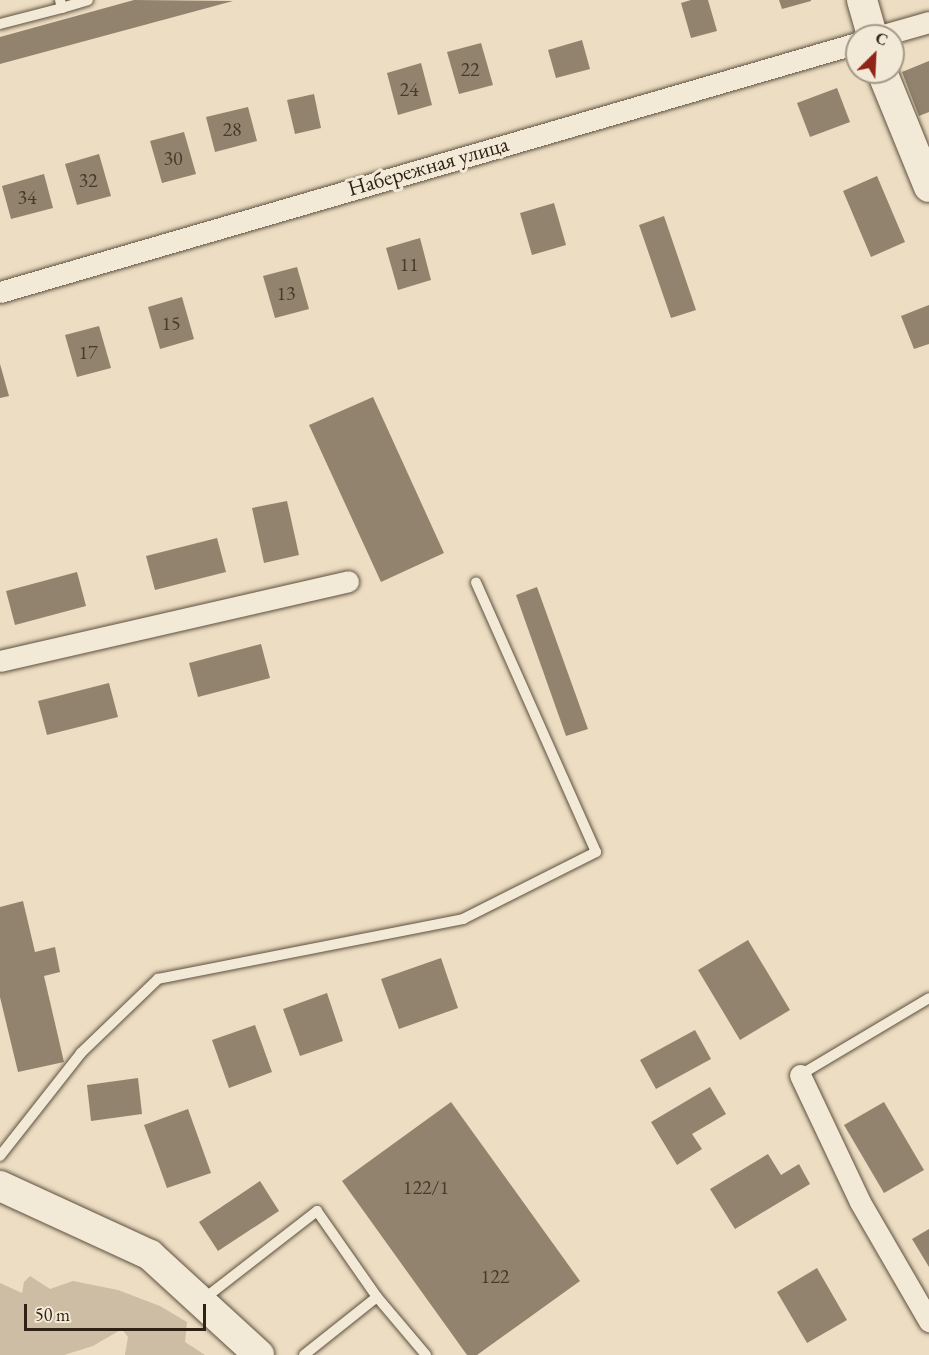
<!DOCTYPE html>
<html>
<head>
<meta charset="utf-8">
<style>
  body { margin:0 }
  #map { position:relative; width:929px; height:1355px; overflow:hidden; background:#edddc2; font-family:"EB Garamond",serif }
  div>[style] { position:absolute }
  .green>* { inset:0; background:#cdbda4 }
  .building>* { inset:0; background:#92836e }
  .roads { filter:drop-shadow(0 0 2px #5e5140) drop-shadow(0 0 2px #5e5140) }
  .lane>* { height:10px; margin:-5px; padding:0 5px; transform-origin:5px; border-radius:5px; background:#f3e9d7 }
  .street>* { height:21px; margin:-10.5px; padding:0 10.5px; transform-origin:10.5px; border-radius:10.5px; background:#f3e9d7 }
  .secondary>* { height:30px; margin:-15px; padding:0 15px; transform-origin:15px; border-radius:15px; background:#f3e9d7 }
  span { translate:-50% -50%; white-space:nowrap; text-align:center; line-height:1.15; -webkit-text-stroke:6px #f3e9d7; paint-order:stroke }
  .number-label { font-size:20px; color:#483a2a }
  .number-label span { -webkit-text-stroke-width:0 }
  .street-label { font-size:22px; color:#2f2214 }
  .north { position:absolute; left:845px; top:24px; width:60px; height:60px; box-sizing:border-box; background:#f3e9d7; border:2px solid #a59989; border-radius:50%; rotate:24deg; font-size:16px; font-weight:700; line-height:24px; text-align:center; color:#2f2214 }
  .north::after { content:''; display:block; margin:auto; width:21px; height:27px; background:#8f2418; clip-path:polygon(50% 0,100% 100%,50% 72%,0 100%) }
  .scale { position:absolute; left:24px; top:1304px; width:182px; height:27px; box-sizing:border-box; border:3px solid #2f2214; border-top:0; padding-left:8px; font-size:18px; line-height:21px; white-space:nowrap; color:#2f2214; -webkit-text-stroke:4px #f3e9d7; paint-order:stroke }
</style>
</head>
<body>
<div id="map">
  <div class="green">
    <div style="clip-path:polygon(30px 1276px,50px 1289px,73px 1281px,118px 1290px,160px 1306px,187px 1322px,185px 1342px,205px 1355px,125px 1355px,128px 1337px,122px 1329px,93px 1346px,64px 1355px,0 1355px,0 1283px,22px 1293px,24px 1282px)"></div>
  </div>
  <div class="building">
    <div style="clip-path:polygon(134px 0,233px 1px,0 64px,0 37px)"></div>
    <div style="clip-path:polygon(691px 0,708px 0,717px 31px,691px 38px,681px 3px)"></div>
    <div style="clip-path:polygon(779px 0,811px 0,811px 1px,782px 9px)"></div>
    <div style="clip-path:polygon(582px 40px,590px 69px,556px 78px,548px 50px)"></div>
    <div style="clip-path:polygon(481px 43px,493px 85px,459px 94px,447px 52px)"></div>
    <div style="clip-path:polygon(929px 61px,929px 112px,919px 116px,902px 72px)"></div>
    <div style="clip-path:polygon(421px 63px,432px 105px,398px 115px,387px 73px)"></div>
    <div style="clip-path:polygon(837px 88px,850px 122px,810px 137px,797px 103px)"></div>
    <div style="clip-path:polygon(314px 94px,321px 128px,295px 134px,287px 100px)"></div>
    <div style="clip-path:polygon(248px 107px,257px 141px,215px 152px,206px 117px)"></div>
    <div style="clip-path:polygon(184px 132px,196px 174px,162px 183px,150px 141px)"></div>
    <div style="clip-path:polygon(99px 154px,111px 196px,77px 205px,65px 164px)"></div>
    <div style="clip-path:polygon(44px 174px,53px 208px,11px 219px,2px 186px)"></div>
    <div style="clip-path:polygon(877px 176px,905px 242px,871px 257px,843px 191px)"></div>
    <div style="clip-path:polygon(554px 203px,566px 245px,532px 255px,520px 213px)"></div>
    <div style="clip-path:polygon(664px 216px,696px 310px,671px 318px,639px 225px)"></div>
    <div style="clip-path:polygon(420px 238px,431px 280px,398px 290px,386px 248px)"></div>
    <div style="clip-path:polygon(297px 267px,309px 309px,275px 318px,263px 276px)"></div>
    <div style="clip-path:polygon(182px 297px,194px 339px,160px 349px,148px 307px)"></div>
    <div style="clip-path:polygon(929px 305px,929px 344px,914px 349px,901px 316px)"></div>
    <div style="clip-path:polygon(99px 326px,111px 368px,77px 377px,65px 335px)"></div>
    <div style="clip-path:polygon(0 364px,9px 396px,0 398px)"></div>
    <div style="clip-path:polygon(373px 397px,444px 553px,381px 582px,309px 425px)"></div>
    <div style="clip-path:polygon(287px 501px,299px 555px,264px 563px,252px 508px)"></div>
    <div style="clip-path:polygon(217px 538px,226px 572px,155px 590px,146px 556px)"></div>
    <div style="clip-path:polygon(77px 572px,86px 606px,15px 625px,6px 591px)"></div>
    <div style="clip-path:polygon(537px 587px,588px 729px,566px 736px,516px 595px)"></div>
    <div style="clip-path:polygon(261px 644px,270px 678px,198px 697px,189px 663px)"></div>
    <div style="clip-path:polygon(109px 683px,118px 717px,47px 735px,38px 701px)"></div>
    <div style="clip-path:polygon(23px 901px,35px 952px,55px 947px,60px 972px,44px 976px,64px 1062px,18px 1072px,0 997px,0 907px)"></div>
    <div style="clip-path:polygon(748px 940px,790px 1010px,740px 1040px,698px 970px)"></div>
    <div style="clip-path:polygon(441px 958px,458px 1008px,399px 1029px,381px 979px)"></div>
    <div style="clip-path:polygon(327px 993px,343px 1041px,300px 1056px,283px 1009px)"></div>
    <div style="clip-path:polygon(255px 1025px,272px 1072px,229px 1088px,212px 1040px)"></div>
    <div style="clip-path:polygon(695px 1030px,711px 1059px,656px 1089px,640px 1060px)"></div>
    <div style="clip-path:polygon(138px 1078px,142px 1114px,91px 1121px,87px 1085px)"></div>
    <div style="clip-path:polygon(710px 1087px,726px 1114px,692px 1134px,702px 1149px,677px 1165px,651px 1122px)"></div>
    <div style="clip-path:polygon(451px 1102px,580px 1281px,477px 1355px,467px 1355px,342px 1181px)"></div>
    <div style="clip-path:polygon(884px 1102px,924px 1170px,884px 1193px,844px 1125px)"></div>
    <div style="clip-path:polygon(188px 1109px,211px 1173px,167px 1188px,144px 1125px)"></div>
    <div style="clip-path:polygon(768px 1154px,781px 1175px,799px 1164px,810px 1184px,735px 1229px,710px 1189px)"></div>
    <div style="clip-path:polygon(260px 1181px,279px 1211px,218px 1251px,199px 1222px)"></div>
    <div style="clip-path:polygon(929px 1229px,929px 1267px,912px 1239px)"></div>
    <div style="clip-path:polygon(817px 1268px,847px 1320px,807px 1343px,777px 1292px)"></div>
  </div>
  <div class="roads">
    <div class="lane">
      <div style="left:62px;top:8px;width:27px;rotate:-17deg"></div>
      <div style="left:0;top:24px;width:64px;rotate:-14.5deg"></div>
      <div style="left:62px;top:8px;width:8px;rotate:-104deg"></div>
      <div style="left:800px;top:1075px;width:150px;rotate:-30.8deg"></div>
      <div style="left:0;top:1156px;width:131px;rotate:-51.8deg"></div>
      <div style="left:81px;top:1053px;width:107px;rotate:-43.9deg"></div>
      <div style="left:158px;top:979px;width:311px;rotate:-11.1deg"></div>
      <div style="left:463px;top:919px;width:149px;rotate:-26.7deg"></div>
      <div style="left:596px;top:852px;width:295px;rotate:-114deg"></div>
      <div style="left:201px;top:1301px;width:147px;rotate:-37.8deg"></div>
      <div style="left:317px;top:1211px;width:105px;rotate:55.1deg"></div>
      <div style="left:377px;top:1297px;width:76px;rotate:49.8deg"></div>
      <div style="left:304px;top:1355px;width:93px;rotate:-38.5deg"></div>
    </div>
    <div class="street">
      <div style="left:880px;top:36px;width:51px;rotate:-15.9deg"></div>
      <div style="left:0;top:292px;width:892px;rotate:-16.2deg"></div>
      <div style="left:0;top:661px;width:357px;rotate:-12.9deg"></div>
      <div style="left:800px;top:1075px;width:140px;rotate:64.7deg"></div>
      <div style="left:860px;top:1202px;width:138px;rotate:59.9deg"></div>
    </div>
    <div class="secondary">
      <div style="left:862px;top:0;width:37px;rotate:74deg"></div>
      <div style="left:882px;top:72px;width:124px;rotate:67.8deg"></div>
      <div style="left:0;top:1186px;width:165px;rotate:24.7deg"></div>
      <div style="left:150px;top:1255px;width:148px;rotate:42.5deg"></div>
    </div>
  </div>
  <div class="number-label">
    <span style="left:470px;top:69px">22</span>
    <span style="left:409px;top:89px">24</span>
    <span style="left:232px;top:129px">28</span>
    <span style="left:173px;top:158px">30</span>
    <span style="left:88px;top:180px">32</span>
    <span style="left:27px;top:197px">34</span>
    <span style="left:409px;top:264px">11</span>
    <span style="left:286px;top:293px">13</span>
    <span style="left:171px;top:323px">15</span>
    <span style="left:88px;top:352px">17</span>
    <span style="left:426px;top:1187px">122/1</span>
    <span style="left:495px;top:1276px">122</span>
  </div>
  <div class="street-label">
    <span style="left:428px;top:166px;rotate:-16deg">Набережная улица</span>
  </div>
  <div class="north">С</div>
  <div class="scale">50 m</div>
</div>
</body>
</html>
